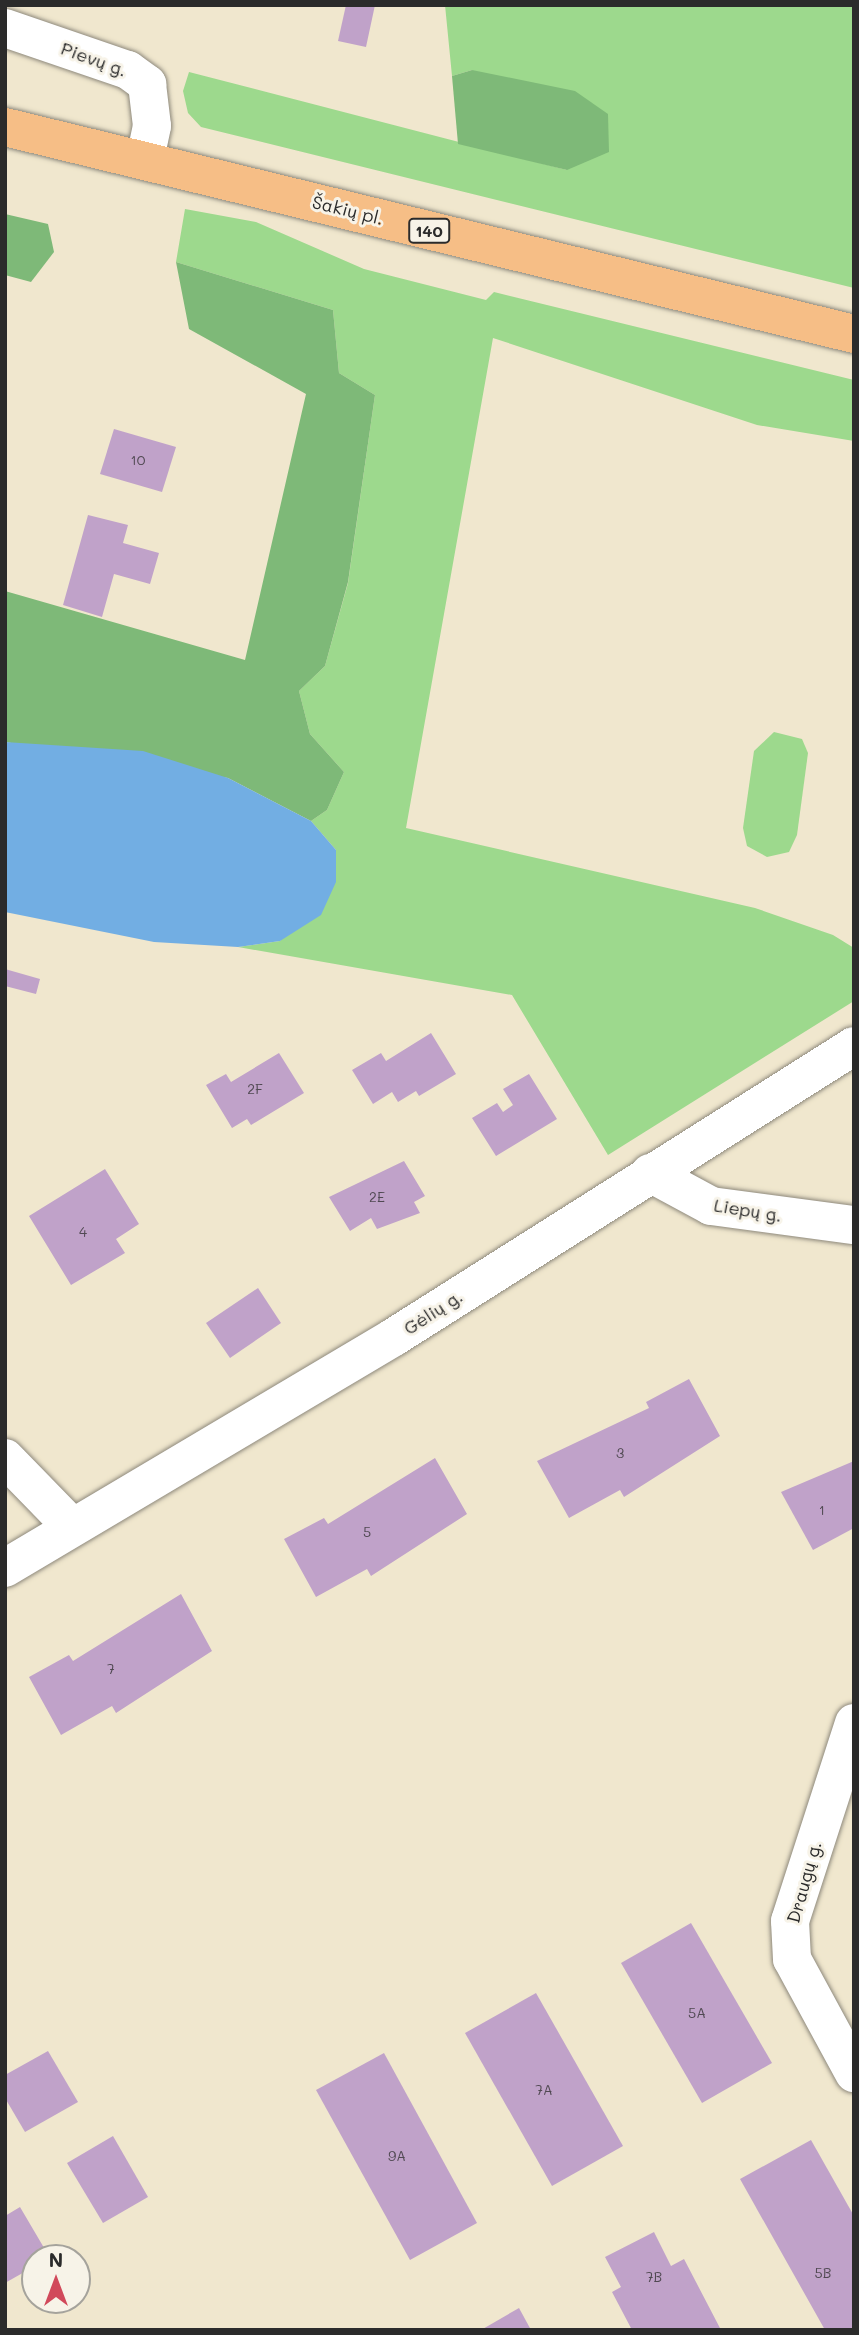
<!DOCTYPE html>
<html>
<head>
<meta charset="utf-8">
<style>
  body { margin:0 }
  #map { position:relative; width:859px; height:2335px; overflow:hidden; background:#f0e7ce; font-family:Mali,sans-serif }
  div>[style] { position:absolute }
  .green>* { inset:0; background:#9dd98d }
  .forest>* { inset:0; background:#7eb978 }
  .water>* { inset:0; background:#72aee3 }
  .building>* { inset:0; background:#c0a2c9 }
  .roads { filter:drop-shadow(0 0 2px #8e897c) drop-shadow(0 0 2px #8e897c) }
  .minor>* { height:38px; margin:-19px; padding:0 19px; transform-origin:19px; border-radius:19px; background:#fff }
  .primary>* { height:38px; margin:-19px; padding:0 19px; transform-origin:19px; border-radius:19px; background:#f6be86 }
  span { translate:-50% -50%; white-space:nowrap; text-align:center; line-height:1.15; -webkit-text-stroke:6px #f7f3e8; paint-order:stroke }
  .number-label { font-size:14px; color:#504952 }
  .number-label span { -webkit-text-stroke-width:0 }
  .shield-label span { padding:2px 5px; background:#f7f3e8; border:2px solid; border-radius:5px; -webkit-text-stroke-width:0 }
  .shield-label { font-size:16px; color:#2b2b2b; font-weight:700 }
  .street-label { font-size:18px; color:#2b2b2b }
  .frame { position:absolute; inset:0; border:7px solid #2b2b2b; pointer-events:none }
  .north { position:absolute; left:21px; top:2244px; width:70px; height:70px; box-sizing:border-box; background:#f7f3e8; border:2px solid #a5a39c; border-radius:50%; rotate:0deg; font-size:19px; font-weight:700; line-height:28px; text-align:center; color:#2b2b2b }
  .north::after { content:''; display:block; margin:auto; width:24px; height:32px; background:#d1495b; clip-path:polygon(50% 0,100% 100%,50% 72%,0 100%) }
</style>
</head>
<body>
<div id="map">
  <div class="green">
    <div style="clip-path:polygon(445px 5px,854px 5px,854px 288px,201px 127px,188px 113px,183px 91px,189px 72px,567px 170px,472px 70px,452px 76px)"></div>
    <div style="clip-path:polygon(185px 209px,256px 222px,364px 269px,486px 300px,494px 292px,854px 380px,854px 441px,757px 425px,493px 338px,406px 828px,755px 908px,833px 935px,854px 948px,854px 1001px,608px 1155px,512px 995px,238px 947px,280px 941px,336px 850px,311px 821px,327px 810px,344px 772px,310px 734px,299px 691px,325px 666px,348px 583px,375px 395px,339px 373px,333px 310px,176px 262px)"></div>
    <div style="clip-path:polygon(774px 732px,802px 739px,808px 753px,797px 835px,789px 852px,767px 857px,747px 846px,743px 828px,754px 751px)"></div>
  </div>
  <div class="forest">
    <div style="clip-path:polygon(472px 70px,575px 91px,608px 114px,609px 152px,567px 170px,458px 144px,452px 76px)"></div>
    <div style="clip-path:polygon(5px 214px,48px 224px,54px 252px,31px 282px,5px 275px)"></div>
    <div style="clip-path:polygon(176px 262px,333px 310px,339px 373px,375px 395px,348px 582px,325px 666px,299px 691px,310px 734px,344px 772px,327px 810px,311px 821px,228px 778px,5px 742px,5px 591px,245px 660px,306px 394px,189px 329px)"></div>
  </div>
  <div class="water">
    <div style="clip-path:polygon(5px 742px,143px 751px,228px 778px,311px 821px,336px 850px,336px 882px,321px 915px,280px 941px,238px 947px,154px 942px,5px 912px)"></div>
  </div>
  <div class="building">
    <div style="clip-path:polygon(346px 5px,375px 5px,366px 47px,338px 41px)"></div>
    <div style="clip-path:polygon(114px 429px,176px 447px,162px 492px,100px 474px)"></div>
    <div style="clip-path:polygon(88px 515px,128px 525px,123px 543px,159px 553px,150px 584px,114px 574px,102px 617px,63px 605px)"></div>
    <div style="clip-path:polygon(5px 969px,40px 979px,36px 994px,5px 986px)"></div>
    <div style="clip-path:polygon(431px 1033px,456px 1074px,419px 1096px,416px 1091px,398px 1102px,392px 1092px,373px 1104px,352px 1070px,381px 1053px,386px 1061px)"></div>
    <div style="clip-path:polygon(279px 1053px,304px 1093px,251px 1125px,247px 1119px,232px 1128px,206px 1085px,226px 1074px,231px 1082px)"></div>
    <div style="clip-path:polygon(529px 1074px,557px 1119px,496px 1156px,472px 1118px,497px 1103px,503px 1112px,513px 1105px,503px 1089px)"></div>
    <div style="clip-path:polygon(404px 1161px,425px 1196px,414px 1202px,420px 1213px,377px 1229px,371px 1218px,350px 1231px,329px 1197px)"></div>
    <div style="clip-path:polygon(105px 1169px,139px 1224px,116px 1239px,125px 1253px,71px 1285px,29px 1216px)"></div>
    <div style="clip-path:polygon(258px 1288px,281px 1323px,230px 1358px,206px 1323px)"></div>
    <div style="clip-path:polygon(689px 1379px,720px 1436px,624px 1497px,620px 1490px,569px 1518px,537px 1461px,649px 1408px,646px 1402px)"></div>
    <div style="clip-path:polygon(435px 1458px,467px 1514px,371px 1576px,367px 1569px,316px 1597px,284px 1539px,324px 1518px,328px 1524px)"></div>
    <div style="clip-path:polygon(854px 1461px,854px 1528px,813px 1550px,781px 1492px)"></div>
    <div style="clip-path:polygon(181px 1594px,212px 1651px,116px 1713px,112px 1706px,61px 1735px,29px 1677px,69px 1655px,73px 1661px)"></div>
    <div style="clip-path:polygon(691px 1923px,772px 2063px,702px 2103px,621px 1963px)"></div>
    <div style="clip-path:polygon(536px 1993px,623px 2146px,552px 2186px,465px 2033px)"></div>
    <div style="clip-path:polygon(48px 2051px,78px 2102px,25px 2132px,5px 2098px,5px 2075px)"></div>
    <div style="clip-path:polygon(384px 2053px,477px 2223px,410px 2260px,316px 2090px)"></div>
    <div style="clip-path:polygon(113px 2136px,148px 2197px,103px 2223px,67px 2163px)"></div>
    <div style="clip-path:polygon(811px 2140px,854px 2216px,854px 2330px,825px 2330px,740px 2179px)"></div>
    <div style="clip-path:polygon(20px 2207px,50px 2258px,35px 2258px,35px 2266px,5px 2283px,5px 2216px)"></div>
    <div style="clip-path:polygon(654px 2232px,671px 2266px,684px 2259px,721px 2330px,632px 2330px,612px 2292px,621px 2287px,605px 2257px)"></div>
    <div style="clip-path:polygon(519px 2308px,531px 2330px,481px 2330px)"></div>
  </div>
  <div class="roads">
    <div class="minor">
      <div style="left:5px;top:28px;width:130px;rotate:18.9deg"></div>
      <div style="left:128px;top:70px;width:24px;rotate:36deg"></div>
      <div style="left:147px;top:84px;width:42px;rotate:83.2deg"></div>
      <div style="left:152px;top:126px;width:34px;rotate:102deg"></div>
      <div style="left:650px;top:1173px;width:69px;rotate:28.4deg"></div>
      <div style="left:711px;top:1206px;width:144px;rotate:7.6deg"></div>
      <div style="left:5px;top:1458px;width:96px;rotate:45.8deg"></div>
      <div style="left:5px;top:1568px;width:452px;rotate:-30.7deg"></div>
      <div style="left:394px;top:1337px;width:544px;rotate:-32.32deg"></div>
      <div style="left:854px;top:1723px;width:208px;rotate:107.9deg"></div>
      <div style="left:790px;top:1921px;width:38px;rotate:87deg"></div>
      <div style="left:792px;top:1959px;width:130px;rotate:61.5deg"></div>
    </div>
    <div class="primary">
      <div style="left:5px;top:127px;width:874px;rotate:13.7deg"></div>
    </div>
  </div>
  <div class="number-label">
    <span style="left:138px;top:460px">10</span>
    <span style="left:255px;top:1089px">2F</span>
    <span style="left:377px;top:1197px">2E</span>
    <span style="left:83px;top:1232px">4</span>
    <span style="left:620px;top:1453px">3</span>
    <span style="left:822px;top:1510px">1</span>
    <span style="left:367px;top:1532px">5</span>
    <span style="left:111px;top:1669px">7</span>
    <span style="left:697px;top:2013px">5A</span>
    <span style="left:544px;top:2090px">7A</span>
    <span style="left:397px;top:2156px">9A</span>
    <span style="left:823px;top:2273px">5B</span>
    <span style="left:654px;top:2277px">7B</span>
  </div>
  <div class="shield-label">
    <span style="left:429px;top:231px">140</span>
  </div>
  <div class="street-label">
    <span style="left:94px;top:59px;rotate:20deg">Pievų g.</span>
    <span style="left:348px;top:210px;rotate:14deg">Šakių pl.</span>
    <span style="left:748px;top:1210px;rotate:9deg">Liepų g.</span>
    <span style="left:433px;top:1312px;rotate:-33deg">Gėlių g.</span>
    <span style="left:804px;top:1882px;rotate:-74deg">Draugų g.</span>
  </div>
  <div class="frame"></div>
  <div class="north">N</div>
</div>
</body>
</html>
